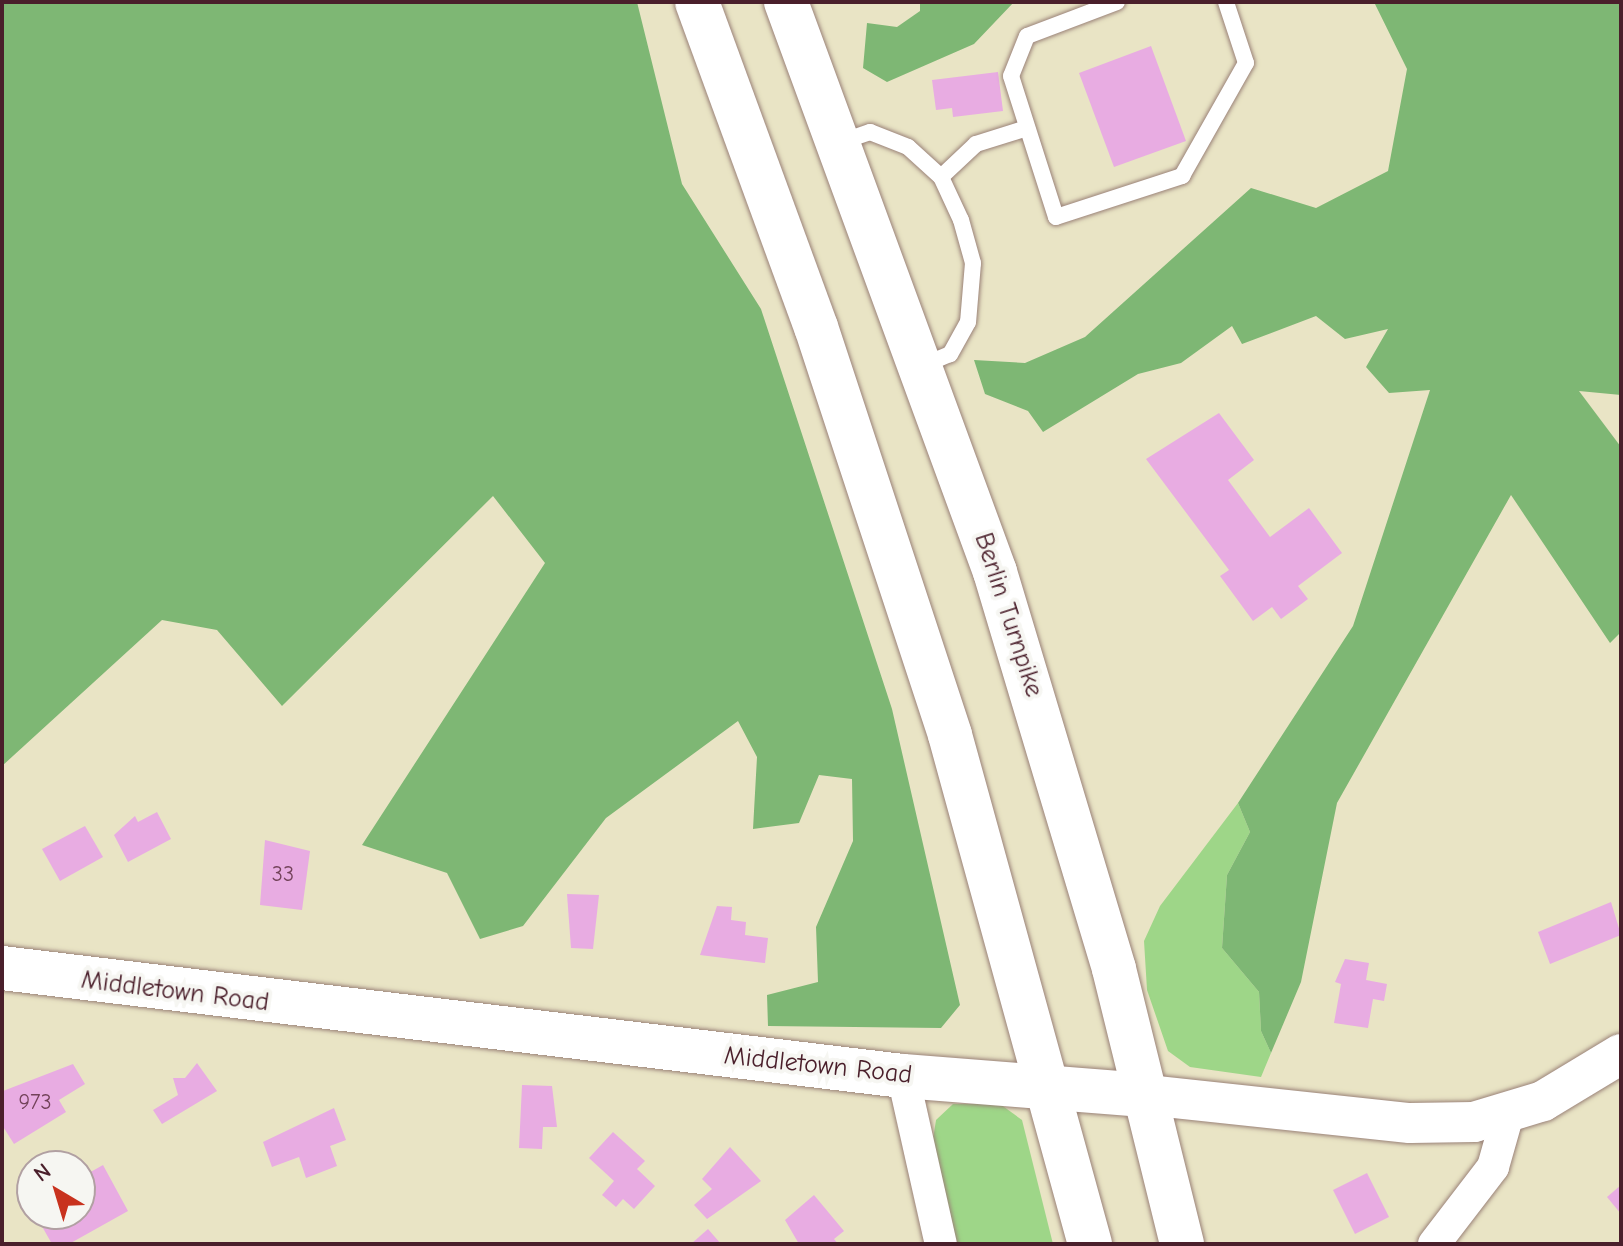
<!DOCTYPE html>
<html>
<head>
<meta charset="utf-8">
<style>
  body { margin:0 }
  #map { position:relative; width:1623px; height:1246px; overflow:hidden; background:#e9e4c5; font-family:"Comic Neue",sans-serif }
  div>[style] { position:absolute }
  .green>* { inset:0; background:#9ed688 }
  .forest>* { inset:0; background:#7eb774 }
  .building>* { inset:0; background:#e8ace2 }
  .roads { filter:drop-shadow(0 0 2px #9a8278) drop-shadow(0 0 2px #9a8278) }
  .service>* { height:16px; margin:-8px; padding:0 8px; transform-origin:8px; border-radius:8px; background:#fff }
  .minor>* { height:32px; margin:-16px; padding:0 16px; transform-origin:16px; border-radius:16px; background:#fff }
  .tertiary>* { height:40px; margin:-20px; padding:0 20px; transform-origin:20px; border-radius:20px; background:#fff }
  .secondary>* { height:44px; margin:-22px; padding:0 22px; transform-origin:22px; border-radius:22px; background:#fff }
  .trunk>* { height:44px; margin:-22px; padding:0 22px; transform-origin:22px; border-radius:22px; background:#fff }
  span { translate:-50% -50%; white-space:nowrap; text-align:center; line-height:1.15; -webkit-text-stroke:8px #f6f6f2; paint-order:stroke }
  .number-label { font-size:22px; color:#724259 }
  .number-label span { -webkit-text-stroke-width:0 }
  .street-label { font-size:26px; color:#4a1f2b }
  .frame { position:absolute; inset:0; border:4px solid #4a1f2b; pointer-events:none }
  .north { position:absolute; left:16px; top:1150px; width:80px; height:80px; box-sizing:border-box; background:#f6f6f2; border:2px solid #b1a0a2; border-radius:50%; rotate:322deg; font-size:22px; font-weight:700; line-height:32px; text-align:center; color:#4a1f2b }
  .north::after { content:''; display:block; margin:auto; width:28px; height:36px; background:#c8321e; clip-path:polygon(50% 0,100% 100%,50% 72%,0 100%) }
</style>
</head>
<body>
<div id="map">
  <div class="green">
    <div style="clip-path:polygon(1238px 803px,1250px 832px,1227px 875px,1222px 948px,1259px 992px,1261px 1031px,1271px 1053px,1261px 1077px,1190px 1067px,1168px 1051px,1147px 990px,1144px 941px,1160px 906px)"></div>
    <div style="clip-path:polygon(953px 1104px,1000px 1104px,1022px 1120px,1053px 1244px,956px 1244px,931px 1152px,936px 1120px)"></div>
  </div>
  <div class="forest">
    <div style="clip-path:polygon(2px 2px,637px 2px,682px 184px,761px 309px,892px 709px,960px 1005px,941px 1028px,768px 1026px,767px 995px,818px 982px,816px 927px,853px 841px,852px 779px,819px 775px,799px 823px,753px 829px,757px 757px,738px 721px,606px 818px,523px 926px,480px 939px,447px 873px,362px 845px,545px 563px,493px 496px,282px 706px,217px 630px,162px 620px,2px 766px)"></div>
    <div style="clip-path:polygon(920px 2px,1014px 2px,974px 44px,887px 82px,863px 68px,867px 23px,897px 27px,920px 11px)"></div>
    <div style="clip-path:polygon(1374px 2px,1621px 2px,1621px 395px,1579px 391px,1621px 447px,1621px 632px,1610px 643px,1511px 495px,1337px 803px,1301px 982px,1271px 1053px,1261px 1031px,1259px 992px,1222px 948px,1227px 875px,1250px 832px,1238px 803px,1353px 626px,1430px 390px,1389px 393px,1366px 367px,1388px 329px,1345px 339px,1316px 316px,1242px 344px,1232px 326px,1181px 363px,1138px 374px,1043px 432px,1028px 411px,985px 394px,974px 360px,1025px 363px,1085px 337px,1251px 188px,1316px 208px,1388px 171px,1407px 69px)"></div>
  </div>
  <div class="building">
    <div style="clip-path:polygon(1151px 46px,1186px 141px,1114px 167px,1079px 73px)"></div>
    <div style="clip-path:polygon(998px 72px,1003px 111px,953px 117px,952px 108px,936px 110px,932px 80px)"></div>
    <div style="clip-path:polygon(1219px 413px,1254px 460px,1228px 480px,1270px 537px,1309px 508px,1342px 553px,1298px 586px,1308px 599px,1281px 619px,1272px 607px,1253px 621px,1220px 576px,1229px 570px,1146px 459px)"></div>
    <div style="clip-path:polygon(157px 812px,171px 839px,128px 862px,114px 835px,135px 816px,138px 822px)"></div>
    <div style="clip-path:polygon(85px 826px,103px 857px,60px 881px,42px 849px)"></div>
    <div style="clip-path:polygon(265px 840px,310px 851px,302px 910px,260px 905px)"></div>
    <div style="clip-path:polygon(567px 894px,599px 895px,593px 949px,571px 948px)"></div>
    <div style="clip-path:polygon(1611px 902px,1621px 935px,1550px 964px,1538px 932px)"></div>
    <div style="clip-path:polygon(717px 906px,732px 907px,731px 920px,746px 922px,745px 935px,768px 938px,765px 963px,700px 955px)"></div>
    <div style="clip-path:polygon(1345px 959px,1369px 963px,1366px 980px,1387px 984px,1384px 1001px,1373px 999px,1368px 1028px,1334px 1023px,1341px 984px,1335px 982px)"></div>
    <div style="clip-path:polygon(197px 1063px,217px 1091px,162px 1124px,153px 1110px,178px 1095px,173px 1078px,185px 1078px)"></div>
    <div style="clip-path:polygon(73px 1064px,85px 1084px,59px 1100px,66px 1112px,14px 1144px,2px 1125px,3px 1091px)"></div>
    <div style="clip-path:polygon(522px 1085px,552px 1086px,557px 1127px,543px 1127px,542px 1149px,519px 1148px)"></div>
    <div style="clip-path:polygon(334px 1108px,346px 1140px,330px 1146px,337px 1166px,306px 1178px,299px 1157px,272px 1167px,263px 1142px)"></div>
    <div style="clip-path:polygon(613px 1132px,645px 1161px,637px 1169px,655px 1186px,634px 1209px,623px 1199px,616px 1207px,602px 1195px,614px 1181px,589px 1158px)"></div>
    <div style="clip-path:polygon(730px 1147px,761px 1181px,707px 1219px,694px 1205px,712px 1189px,702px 1179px)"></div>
    <div style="clip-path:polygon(103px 1165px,128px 1211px,69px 1244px,52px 1244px,35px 1214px,80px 1214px,80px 1178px)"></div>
    <div style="clip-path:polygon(1367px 1173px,1389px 1217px,1355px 1234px,1333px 1190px)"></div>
    <div style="clip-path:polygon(1621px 1185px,1621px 1214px,1607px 1197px)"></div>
    <div style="clip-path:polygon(814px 1195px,844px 1231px,834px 1239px,838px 1244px,799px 1244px,785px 1220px)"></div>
    <div style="clip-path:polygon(708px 1229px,721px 1244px,691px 1244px)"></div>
  </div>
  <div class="roads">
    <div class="service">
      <div style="left:1117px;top:2px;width:96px;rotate:159.3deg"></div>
      <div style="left:1027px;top:36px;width:43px;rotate:111.8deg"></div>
      <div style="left:1011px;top:76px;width:148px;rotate:72.3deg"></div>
      <div style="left:1056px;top:217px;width:133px;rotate:-18deg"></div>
      <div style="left:1182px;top:176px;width:130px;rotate:-60.5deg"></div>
      <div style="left:1246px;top:63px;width:64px;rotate:-108.2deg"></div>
      <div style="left:841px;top:142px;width:31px;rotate:-19deg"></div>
      <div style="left:870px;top:132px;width:41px;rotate:21.5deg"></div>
      <div style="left:908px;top:147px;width:45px;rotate:42.3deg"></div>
      <div style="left:941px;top:177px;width:47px;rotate:65.1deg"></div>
      <div style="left:961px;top:220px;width:45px;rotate:74.4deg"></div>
      <div style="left:973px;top:263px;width:59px;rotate:94.8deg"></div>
      <div style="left:968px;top:322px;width:37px;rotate:119deg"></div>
      <div style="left:950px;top:354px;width:28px;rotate:157deg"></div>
      <div style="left:941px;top:177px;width:48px;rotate:-43.3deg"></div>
      <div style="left:976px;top:144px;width:53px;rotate:-17.4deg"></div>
    </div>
    <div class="minor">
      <div style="left:903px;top:1076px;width:172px;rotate:77.3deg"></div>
      <div style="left:1434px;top:1244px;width:97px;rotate:-52.5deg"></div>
      <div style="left:1493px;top:1167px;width:55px;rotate:-74.2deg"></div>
    </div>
    <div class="tertiary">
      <div style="left:1147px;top:1095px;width:264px;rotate:6.1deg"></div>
      <div style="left:1410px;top:1123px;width:64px;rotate:-0.9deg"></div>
      <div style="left:1474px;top:1122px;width:72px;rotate:-16.9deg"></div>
      <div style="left:1543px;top:1101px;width:91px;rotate:-31.1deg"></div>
    </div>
    <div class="secondary">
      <div style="left:2px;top:968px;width:907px;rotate:6.84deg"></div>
      <div style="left:903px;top:1076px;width:245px;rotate:4.5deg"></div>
    </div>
    <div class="trunk">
      <div style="left:697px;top:2px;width:346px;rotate:69.9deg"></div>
      <div style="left:816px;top:327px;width:429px;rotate:71.8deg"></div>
      <div style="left:950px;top:735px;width:528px;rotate:74.62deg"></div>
      <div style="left:786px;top:2px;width:607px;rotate:69.86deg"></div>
      <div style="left:995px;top:572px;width:414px;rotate:73.3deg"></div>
      <div style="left:1114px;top:969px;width:283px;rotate:76.1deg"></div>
    </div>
  </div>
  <div class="number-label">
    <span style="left:283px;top:875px">33</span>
    <span style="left:35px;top:1103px">973</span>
  </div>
  <div class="street-label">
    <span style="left:1008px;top:615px;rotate:72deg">Berlin Turnpike</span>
    <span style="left:175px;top:992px;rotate:7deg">Middletown Road</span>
    <span style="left:818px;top:1066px;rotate:6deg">Middletown Road</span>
  </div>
  <div class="frame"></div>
  <div class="north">N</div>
</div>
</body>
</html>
